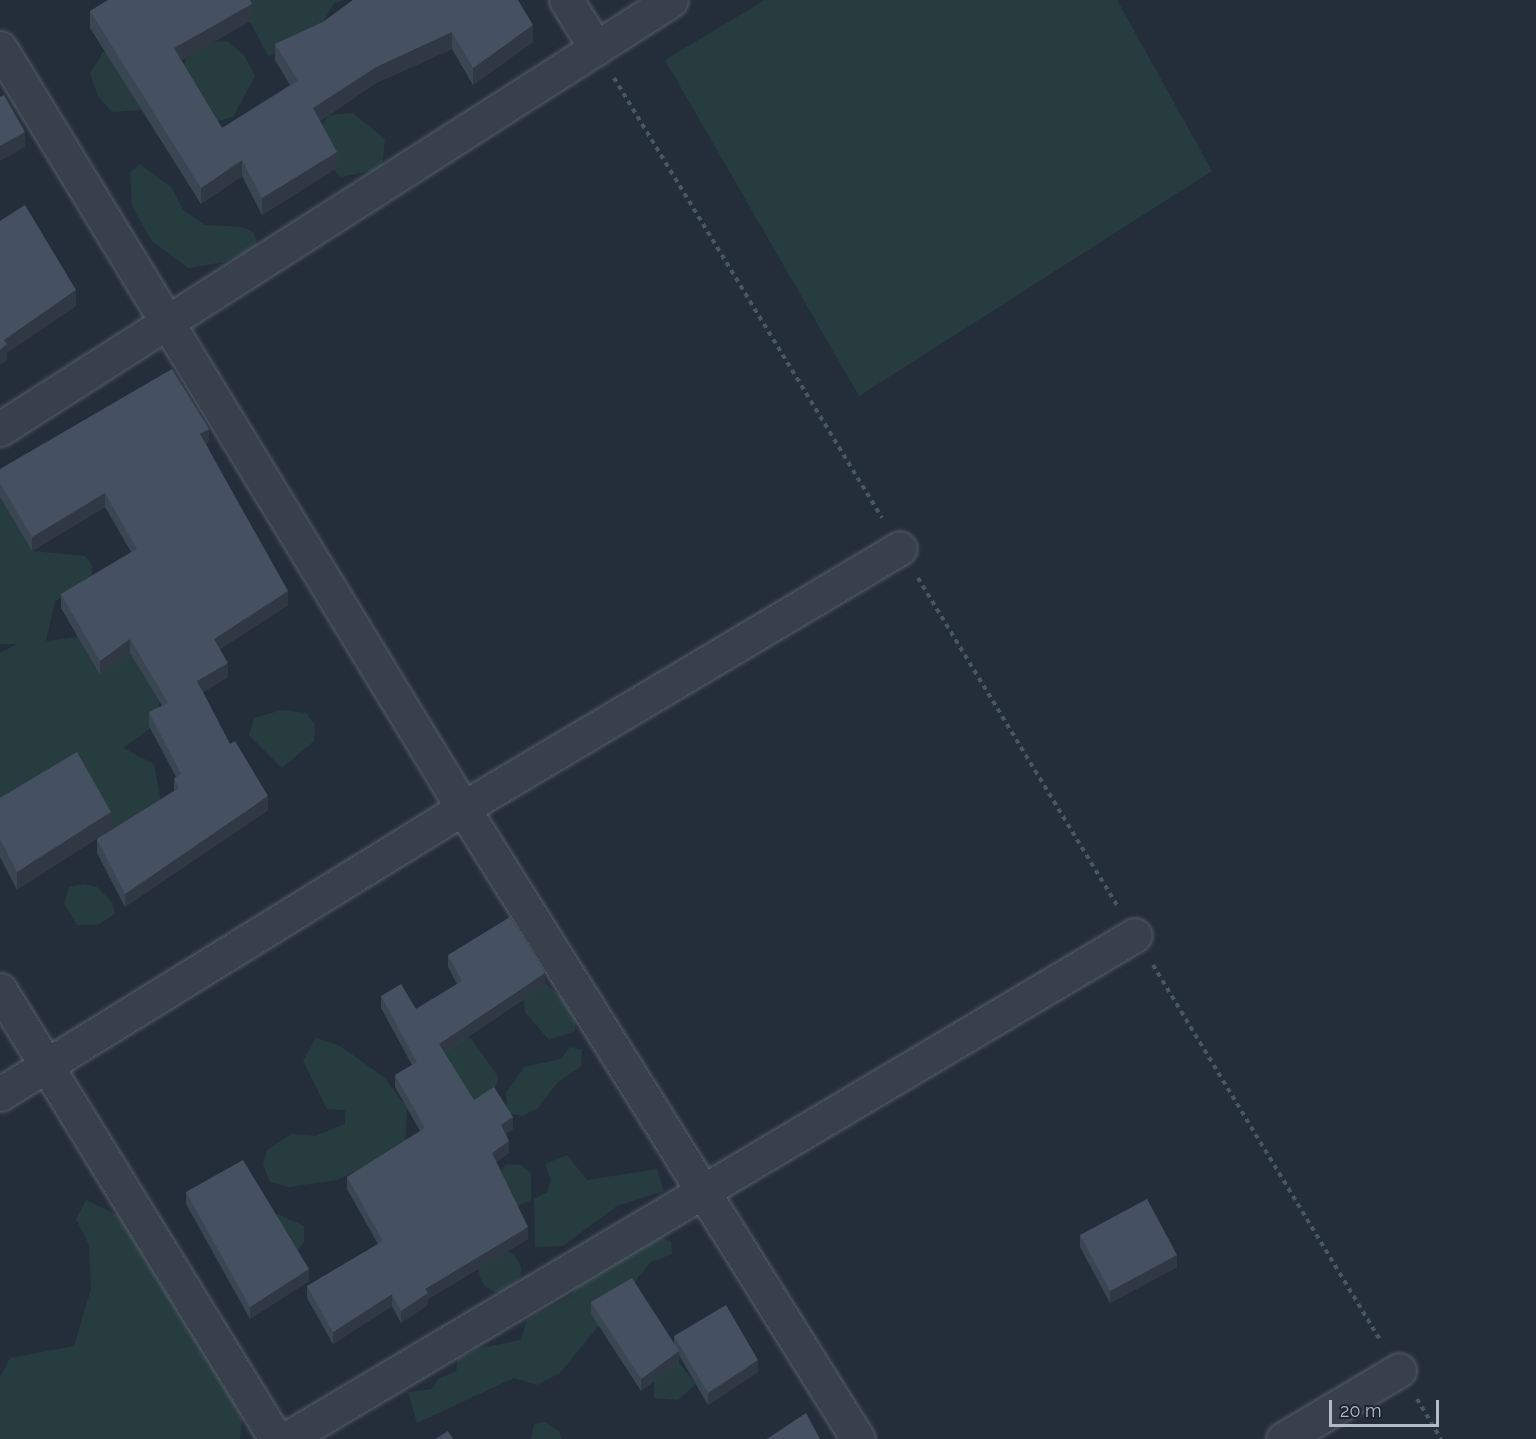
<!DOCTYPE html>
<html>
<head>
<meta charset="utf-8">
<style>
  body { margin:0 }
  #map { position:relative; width:1536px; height:1439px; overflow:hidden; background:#242e3b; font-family:Raleway,sans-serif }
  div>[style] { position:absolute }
  .green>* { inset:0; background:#273c3e }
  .round { border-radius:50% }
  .path>* { height:4px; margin-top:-2px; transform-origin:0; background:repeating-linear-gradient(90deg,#46595c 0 4.5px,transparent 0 9px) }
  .roads { filter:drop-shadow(0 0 2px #565e6a) drop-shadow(0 0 2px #565e6a) }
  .street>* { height:33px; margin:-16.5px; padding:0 16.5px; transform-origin:16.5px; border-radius:16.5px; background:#38404c }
  .wall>* { inset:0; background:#3b4653 }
  .shaded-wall>* { inset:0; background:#303943 }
  .building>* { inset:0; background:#455160 }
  span { translate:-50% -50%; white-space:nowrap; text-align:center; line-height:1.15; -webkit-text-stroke:4.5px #1d2531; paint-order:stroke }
  .scale { position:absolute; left:1329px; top:1400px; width:110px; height:27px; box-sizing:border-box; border:3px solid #b3bbc7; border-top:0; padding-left:8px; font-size:18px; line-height:21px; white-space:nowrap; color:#b3bbc7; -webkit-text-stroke:4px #1d2531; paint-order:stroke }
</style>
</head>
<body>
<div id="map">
  <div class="green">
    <div style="clip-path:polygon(239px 0,345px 0,334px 3px,313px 40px,268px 56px)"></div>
    <div style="clip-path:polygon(765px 0,1117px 0,1212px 171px,859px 396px,665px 60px)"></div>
    <div style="clip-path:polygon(112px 37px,159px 100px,139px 110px,112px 112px,98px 96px,90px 74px)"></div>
    <div style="clip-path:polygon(227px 41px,244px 55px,255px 76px,233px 117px,218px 121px,200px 108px,180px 75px,187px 57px,214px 42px)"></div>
    <div style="clip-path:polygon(353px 113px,385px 139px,382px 169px,340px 177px,311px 140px,329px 115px)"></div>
    <div style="clip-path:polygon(140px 164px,172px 188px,183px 210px,205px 225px,242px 227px,254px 233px,258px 246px,225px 262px,188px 268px,152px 241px,132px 206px,130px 173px)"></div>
    <div style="clip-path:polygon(0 482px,35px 535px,32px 551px,86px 556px,92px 566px,92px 583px,55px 601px,46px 641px,78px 637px,94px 665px,107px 665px,124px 640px,159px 702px,160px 721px,123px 748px,154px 764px,161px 802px,127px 829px,111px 830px,99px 819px,92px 779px,77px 769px,0 820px,0 653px,17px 644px,0 644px)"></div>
    <div style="clip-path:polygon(282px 710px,306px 713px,315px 725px,314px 741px,282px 768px,249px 735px,254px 718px)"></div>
    <div style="clip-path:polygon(83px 884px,97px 887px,112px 902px,115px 914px,98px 925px,77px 925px,64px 904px,69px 887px)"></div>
    <div style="clip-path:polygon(540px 977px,558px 995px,576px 1003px,575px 1031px,549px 1040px,525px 1012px,523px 993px)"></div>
    <div style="clip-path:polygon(316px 1038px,340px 1046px,384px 1077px,407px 1108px,405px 1147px,337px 1180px,289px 1187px,270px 1182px,263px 1165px,267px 1150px,291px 1134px,315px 1136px,345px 1124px,345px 1110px,327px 1109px,303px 1061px)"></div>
    <div style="clip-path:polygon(471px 1038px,499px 1078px,492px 1095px,464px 1104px,441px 1053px,456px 1039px)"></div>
    <div style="clip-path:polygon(570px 1047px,582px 1050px,581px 1066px,557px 1083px,538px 1108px,522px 1116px,507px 1113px,506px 1093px,524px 1067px,561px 1059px)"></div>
    <div style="clip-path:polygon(567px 1155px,587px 1180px,657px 1169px,664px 1191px,617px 1206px,563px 1246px,535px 1247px,534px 1199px,547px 1192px,551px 1180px,545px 1164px)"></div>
    <div style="clip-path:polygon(506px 1164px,521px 1165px,531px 1173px,531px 1200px,516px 1207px,494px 1180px)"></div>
    <div style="clip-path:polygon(86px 1200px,148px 1230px,178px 1279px,177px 1311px,243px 1410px,240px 1439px,0 1439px,0 1377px,10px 1358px,74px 1346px,91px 1289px,89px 1245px,76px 1219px)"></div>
    <div style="clip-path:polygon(278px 1214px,304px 1226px,304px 1242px,294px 1255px,265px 1222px)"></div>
    <div style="clip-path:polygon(649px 1231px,671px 1242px,672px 1254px,651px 1262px,560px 1373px,537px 1385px,514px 1378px,417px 1423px,408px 1392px,432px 1389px,439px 1378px,456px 1372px,458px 1359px,480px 1348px,521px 1340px,527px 1320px,572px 1295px,584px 1277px)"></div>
    <div class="round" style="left:479px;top:1250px;width:42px;height:42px"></div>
    <div style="clip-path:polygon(678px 1362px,696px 1384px,678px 1400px,654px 1398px,654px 1380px)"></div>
    <div style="clip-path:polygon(544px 1422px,559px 1431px,562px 1439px,531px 1439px,534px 1424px)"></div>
  </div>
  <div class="path">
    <div style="left:614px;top:78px;width:515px;rotate:58.65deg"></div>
    <div style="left:918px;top:578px;width:383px;rotate:58.7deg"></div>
    <div style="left:1153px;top:965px;width:440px;rotate:58.8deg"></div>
    <div style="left:1417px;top:1399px;width:47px;rotate:59deg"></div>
  </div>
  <div class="roads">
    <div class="street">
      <div style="left:566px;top:0;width:57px;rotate:58deg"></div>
      <div style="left:0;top:48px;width:890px;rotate:58.65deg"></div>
      <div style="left:463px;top:808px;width:744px;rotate:57.95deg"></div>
      <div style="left:0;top:429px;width:796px;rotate:-32.59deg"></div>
      <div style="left:0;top:990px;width:527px;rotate:58.42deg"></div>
      <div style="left:0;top:1094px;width:544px;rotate:-31.7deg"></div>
      <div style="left:463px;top:808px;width:508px;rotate:-30.75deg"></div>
      <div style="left:286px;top:1439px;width:987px;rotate:-30.7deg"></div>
      <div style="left:1283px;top:1439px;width:135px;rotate:-30.7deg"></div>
    </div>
  </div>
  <div class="wall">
    <div style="clip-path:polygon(353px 0,533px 42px,473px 85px,452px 49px,376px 83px,320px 121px,337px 168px,262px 215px,242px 176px,201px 204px,90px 28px,90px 11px,252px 20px,181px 60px,222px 128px,290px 85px,275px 60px,275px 44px,323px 22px)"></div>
    <div style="clip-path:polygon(209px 442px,206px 444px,288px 605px,220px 649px,228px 677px,203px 692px,230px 744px,268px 810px,125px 907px,97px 853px,97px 839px,174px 791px,174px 779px,176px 777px,149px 726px,149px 712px,162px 706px,130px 653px,100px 675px,61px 608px,61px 594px,131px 552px,105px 507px,32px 551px,0 497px,0 469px)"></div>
    <div style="clip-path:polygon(77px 752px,17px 890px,0 857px,0 798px)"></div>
    <div style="clip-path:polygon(448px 955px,545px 985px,444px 1053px,474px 1100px,513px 1129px,506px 1134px,509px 1153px,496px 1162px,528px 1239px,428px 1299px,428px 1305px,401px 1323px,392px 1306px,333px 1344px,307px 1298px,307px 1286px,378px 1244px,347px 1189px,347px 1177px,420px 1131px,395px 1087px,395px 1075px,412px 1065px,381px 1008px,381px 996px,416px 1009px,457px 984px,448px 967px)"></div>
    <div style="clip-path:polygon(186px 1192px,309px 1281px,250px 1319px,186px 1204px)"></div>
    <div style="clip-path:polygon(1080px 1235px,1177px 1267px,1110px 1303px,1080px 1247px)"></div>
    <div style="clip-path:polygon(591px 1302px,674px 1344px,674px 1336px,758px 1372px,708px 1405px,679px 1355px,679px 1363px,641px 1391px,591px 1314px)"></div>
  </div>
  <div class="shaded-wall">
    <div style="clip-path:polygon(252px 4px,252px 20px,174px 65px,174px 48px)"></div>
    <div style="clip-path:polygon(533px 25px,533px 42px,473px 85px,473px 68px)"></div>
    <div style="clip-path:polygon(452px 32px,452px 49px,376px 83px,313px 125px,313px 108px,376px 67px)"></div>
    <div style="clip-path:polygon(25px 132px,25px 147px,0 161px,0 146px)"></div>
    <div style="clip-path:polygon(337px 152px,337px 168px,262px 215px,262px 198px)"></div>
    <div style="clip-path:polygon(242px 160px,242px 176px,201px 204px,201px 188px)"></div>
    <div style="clip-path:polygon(76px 290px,76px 306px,7px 353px,7px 360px,0 365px,0 350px,4px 340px)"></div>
    <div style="clip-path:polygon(209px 429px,209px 442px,200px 448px,200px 434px)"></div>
    <div style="clip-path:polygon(105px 493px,105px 507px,32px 551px,32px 537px)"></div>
    <div style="clip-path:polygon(288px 591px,288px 605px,214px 653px,214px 639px)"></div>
    <div style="clip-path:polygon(130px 639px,130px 653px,100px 675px,100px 661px)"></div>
    <div style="clip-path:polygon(228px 663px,228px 677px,197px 695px,197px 681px)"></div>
    <div style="clip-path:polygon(268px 796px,268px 810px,125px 907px,125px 894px)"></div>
    <div style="clip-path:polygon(111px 812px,111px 830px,17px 890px,17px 872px)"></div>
    <div style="clip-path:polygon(545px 973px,545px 985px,439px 1056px,439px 1044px)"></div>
    <div style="clip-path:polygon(513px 1117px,513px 1129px,501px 1137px,501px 1125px)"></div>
    <div style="clip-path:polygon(509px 1141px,509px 1153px,492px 1165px,492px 1153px)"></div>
    <div style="clip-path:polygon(528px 1227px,528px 1239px,428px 1299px,428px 1305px,401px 1323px,401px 1311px,425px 1289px)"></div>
    <div style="clip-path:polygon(1177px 1255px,1177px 1267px,1110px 1303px,1110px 1291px)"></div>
    <div style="clip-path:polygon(309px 1269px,309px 1281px,250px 1319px,250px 1307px)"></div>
    <div style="clip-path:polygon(392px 1294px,392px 1306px,333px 1344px,333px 1332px)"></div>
    <div style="clip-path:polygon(679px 1351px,679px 1363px,641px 1391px,641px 1379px)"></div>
    <div style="clip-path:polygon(758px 1360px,758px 1372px,708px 1405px,708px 1393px)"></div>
  </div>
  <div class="building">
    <div style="clip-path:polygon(108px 0,250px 0,252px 4px,174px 48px,222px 128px,298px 81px,275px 44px,323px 22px,353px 0,518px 0,533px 25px,473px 68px,452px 32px,376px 67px,313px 108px,337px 152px,262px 198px,242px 160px,201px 188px,90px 11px)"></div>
    <div style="clip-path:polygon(4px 95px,25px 132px,0 146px,0 97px)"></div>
    <div style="clip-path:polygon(25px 205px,76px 290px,4px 340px,7px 344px,0 350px,0 221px)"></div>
    <div style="clip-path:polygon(172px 369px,209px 429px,200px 434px,288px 591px,214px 639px,228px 663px,197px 681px,230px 744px,235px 741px,268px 796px,125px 894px,97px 839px,179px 788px,174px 779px,181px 774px,149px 712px,168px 703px,130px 639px,100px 661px,61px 594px,137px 549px,105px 493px,32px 537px,0 483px,0 469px)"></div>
    <div style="clip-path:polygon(77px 752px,111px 812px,17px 872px,0 839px,0 798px)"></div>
    <div style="clip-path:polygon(510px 917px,545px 973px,439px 1044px,474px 1100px,494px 1087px,513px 1117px,501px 1125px,509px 1141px,492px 1153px,528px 1227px,425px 1289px,428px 1293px,401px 1311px,392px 1294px,333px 1332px,307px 1286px,383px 1241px,347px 1177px,425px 1128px,395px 1075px,417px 1062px,381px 996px,401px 984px,416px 1009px,462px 981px,448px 955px)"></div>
    <div style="clip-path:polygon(243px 1160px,309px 1269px,250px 1307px,186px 1192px)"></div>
    <div style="clip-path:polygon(1147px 1199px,1177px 1255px,1110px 1291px,1080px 1235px)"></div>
    <div style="clip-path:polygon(632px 1278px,679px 1351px,641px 1379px,591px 1302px)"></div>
    <div style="clip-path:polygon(726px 1305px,758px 1360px,708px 1393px,674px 1336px)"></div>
    <div style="clip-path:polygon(806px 1413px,820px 1439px,767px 1439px)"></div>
    <div style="clip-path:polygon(448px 1431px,453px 1439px,435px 1439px)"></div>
  </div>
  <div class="scale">20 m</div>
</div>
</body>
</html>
